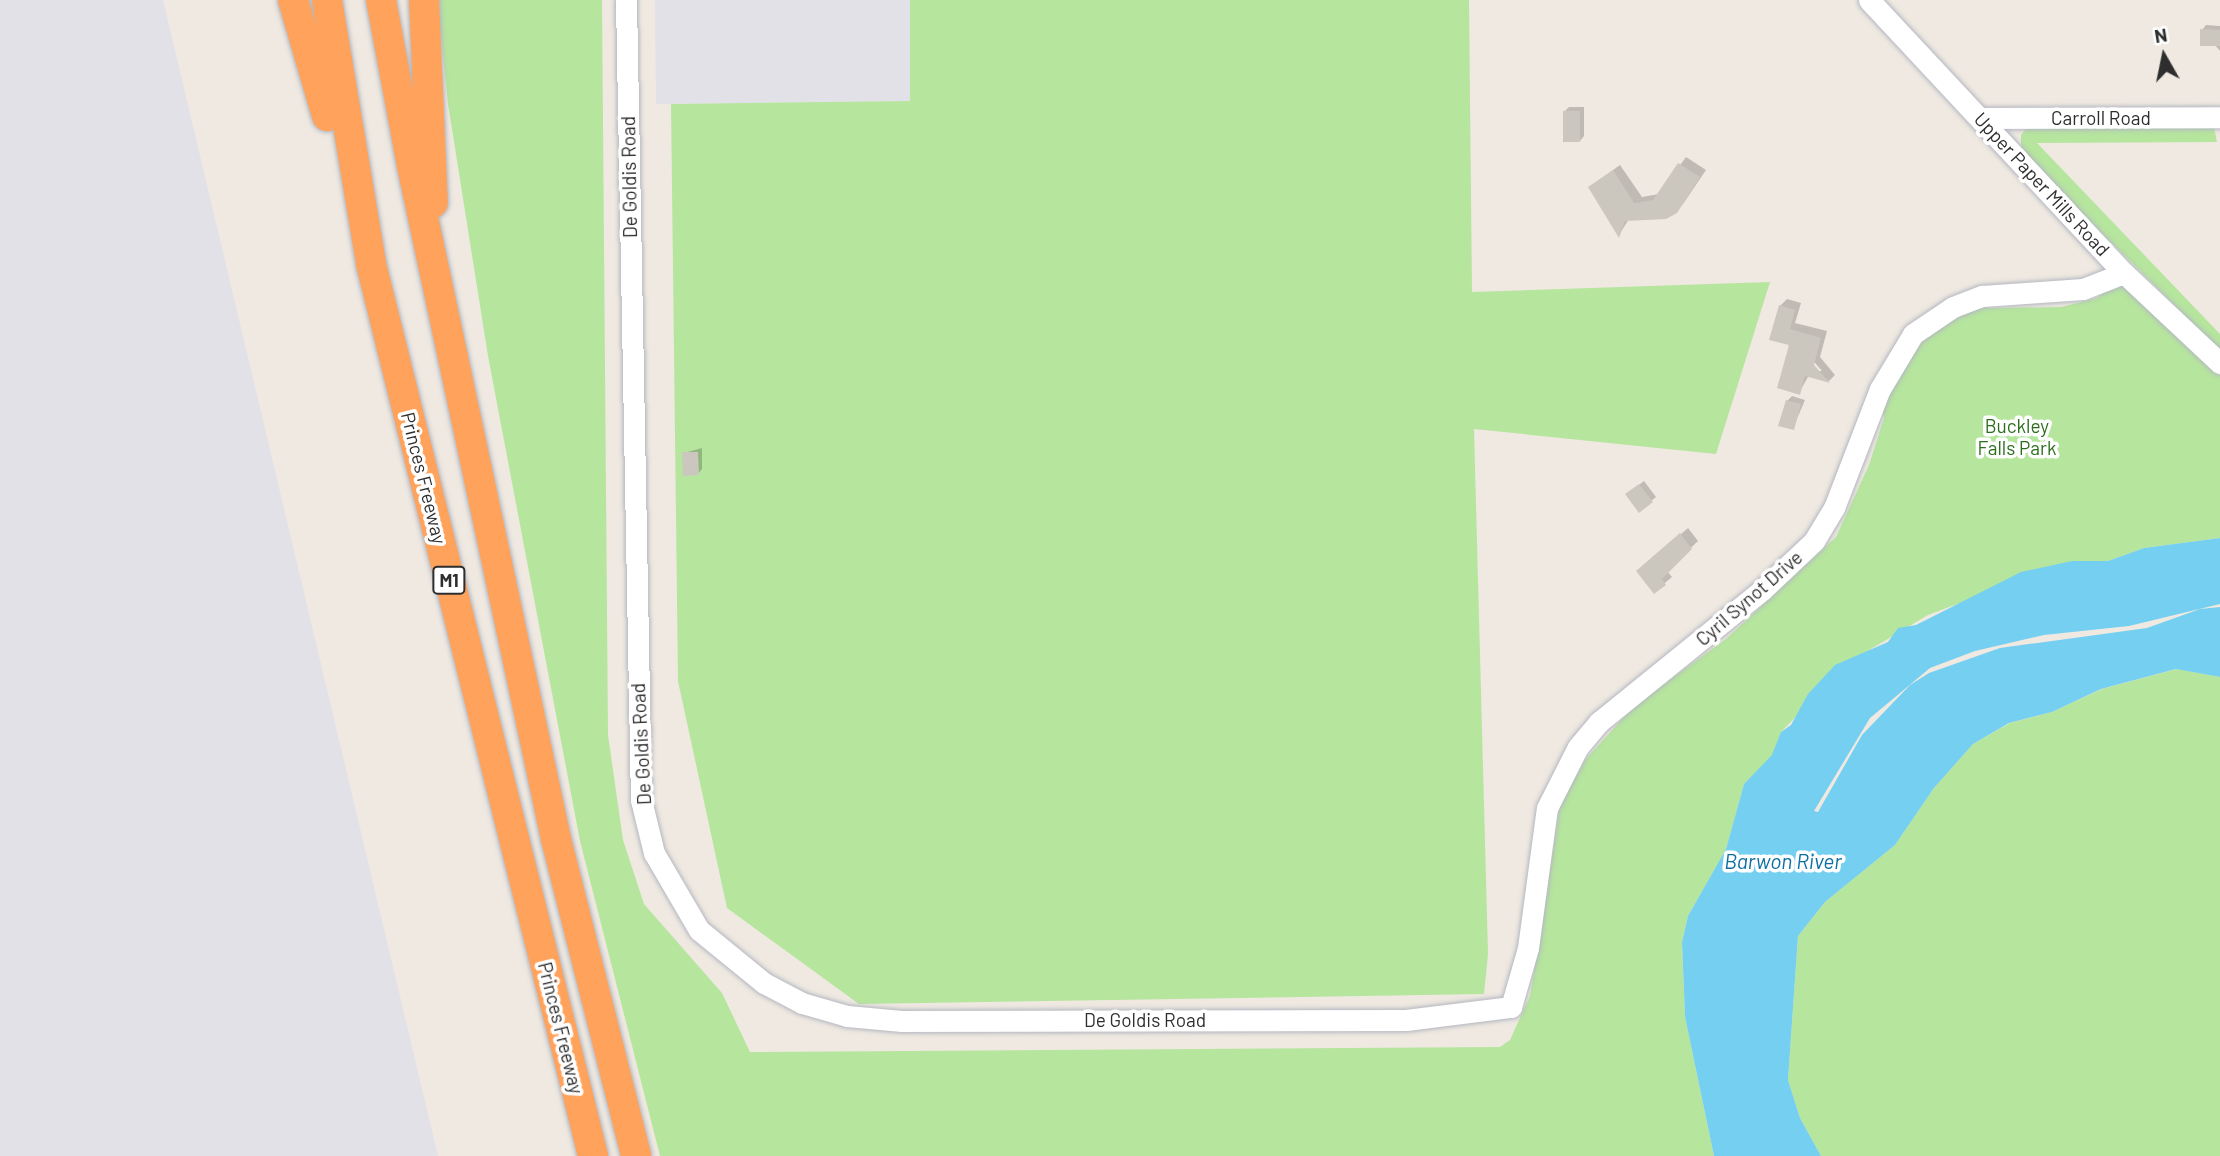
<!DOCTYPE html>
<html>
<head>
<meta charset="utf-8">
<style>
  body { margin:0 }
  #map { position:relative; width:2220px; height:1156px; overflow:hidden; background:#efe9e1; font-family:Barlow,sans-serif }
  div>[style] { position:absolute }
  .industrial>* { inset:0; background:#e3e1e8 }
  .green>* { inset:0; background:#b6e59e }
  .water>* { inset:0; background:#75cff0 }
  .shadow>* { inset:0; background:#0003 }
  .building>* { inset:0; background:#cbc7bf }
  .roads { filter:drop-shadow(0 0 2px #b4b7c1) drop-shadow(0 0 2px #b4b7c1) }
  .minor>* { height:21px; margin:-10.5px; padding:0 10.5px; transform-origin:10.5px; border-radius:10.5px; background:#fff }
  .highway>* { height:30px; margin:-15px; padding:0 15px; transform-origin:15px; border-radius:15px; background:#ffa35c }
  span { translate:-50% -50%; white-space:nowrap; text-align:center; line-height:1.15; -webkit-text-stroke:7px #fff; paint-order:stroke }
  .shield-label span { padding:2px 5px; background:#fff; border:2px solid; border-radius:5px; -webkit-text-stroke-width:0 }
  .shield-label { font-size:18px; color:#2e2e2e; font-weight:700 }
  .street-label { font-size:19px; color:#2e2e2e }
  .park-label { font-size:19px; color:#2c6e1b }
  .water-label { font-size:21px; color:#0d6fa3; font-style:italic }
  .north { position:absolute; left:2129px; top:21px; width:70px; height:70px; -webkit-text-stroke:5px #fff; paint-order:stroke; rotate:351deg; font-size:19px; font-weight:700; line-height:28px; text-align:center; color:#2e2e2e }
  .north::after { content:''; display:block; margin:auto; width:24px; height:32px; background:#2e2e2e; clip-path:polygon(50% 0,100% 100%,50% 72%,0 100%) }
</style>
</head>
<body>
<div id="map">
  <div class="industrial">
    <div style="clip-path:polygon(0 0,163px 0,438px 1156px,0 1156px)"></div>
    <div style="clip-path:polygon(655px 0,910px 0,911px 101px,656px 104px)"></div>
  </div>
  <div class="green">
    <div style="clip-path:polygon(437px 0,602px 0,608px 735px,623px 840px,644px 904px,722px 993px,750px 1052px,1500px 1047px,1510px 1040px,1530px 996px,1560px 806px,1585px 760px,1635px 705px,1726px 639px,1836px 537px,1869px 465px,1884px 418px,1882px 408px,1893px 385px,1928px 329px,1981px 304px,1987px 308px,2061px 307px,2097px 298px,2125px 277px,2220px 366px,2220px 538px,2144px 548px,2108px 561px,2072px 561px,1928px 615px,1849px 662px,1781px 732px,1773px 755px,1744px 784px,1726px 849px,1688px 916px,1682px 942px,1685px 1017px,1714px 1156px,660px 1156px,580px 841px,488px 356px,448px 104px)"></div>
    <div style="clip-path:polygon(910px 0,1469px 0,1472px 292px,1770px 282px,1716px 454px,1474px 429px,1488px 954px,1484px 994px,859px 1004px,727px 908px,678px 681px,671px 104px,910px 101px)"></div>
    <div style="clip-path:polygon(2031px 123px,2213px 123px,2217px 142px,2037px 143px,2220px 334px,2220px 350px,2039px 171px,2021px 147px,2021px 135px)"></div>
    <div style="clip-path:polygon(2177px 669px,2220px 677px,2220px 1156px,1821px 1156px,1800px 1118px,1788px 1080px,1798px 936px,1825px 902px,1895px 845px,1934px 788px,1973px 744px,2010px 723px,2052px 712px,2102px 689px)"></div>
  </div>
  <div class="water">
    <div style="clip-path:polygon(2220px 538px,2220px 604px,2129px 626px,2044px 635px,1975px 651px,1930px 668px,1870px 718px,1814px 811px,1818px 812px,1862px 735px,1910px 685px,1929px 673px,2000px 648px,2147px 628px,2200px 609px,2220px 607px,2220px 677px,2176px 669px,2101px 689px,2052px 712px,2009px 723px,1973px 744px,1934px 788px,1895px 845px,1825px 902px,1798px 936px,1788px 1080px,1800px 1118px,1821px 1156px,1714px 1156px,1685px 1017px,1682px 942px,1688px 916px,1726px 849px,1744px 784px,1772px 755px,1781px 732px,1791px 725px,1808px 694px,1835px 665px,1888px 642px,1898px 628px,1916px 625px,2021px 572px,2072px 561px,2108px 561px,2144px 548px)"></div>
  </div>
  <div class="shadow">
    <div style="clip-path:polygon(2206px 25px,2220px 26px,2220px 51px,2202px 30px)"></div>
    <div style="clip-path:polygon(1569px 107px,1584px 107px,1584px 136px,1580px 141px,1565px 111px)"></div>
    <div style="clip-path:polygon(1686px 157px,1706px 170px,1683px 204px,1676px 212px,1629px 219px,1619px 235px,1590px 187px,1620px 165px,1642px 197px,1659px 194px)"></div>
    <div style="clip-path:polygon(evenodd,1787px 299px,1801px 303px,1795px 323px,1827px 331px,1820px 357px,1835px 375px,1829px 381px,1809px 375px,1799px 393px,1780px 306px,1787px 299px,1810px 357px,1822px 371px,1817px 371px,1810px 357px)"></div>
    <div style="clip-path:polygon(1792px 396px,1805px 400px,1793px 428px,1787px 401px)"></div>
    <div style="clip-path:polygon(702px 448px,702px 469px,698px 474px,684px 453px)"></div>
    <div style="clip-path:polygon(1644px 481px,1656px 497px,1651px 501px,1632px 490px)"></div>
    <div style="clip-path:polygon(1688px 528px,1698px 541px,1667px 571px,1672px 577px,1654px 592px,1645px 565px)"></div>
  </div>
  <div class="building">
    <div style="clip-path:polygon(2200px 29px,2220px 30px,2220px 46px,2200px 46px)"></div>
    <div style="clip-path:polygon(1563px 111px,1580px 111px,1580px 142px,1563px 142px)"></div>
    <div style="clip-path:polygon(1678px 163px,1700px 177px,1677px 213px,1666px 219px,1625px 221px,1619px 238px,1588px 187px,1613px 170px,1634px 203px,1653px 200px)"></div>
    <div style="clip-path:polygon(1779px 305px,1795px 310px,1790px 329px,1821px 338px,1814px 365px,1830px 383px,1805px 376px,1800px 395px,1777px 388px,1789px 345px,1769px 340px)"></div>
    <div style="clip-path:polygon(1786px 400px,1801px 404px,1794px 430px,1778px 426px)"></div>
    <div style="clip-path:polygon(682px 452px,698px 452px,699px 475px,683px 476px)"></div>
    <div style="clip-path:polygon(1639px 484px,1653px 502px,1639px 513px,1625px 494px)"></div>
    <div style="clip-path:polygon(1680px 533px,1692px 549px,1662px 579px,1666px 585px,1654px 594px,1636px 571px)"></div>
  </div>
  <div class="roads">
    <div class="minor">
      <div style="left:626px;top:0;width:800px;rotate:88.93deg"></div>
      <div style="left:641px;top:800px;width:55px;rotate:76.2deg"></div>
      <div style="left:654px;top:853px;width:89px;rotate:59.7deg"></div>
      <div style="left:699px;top:930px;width:84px;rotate:39.2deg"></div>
      <div style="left:764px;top:983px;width:43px;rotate:27.8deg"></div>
      <div style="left:802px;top:1003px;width:47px;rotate:16.1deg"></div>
      <div style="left:847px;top:1016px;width:55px;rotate:5.2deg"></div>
      <div style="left:902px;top:1021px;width:504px;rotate:-0.11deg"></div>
      <div style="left:1406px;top:1020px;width:106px;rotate:-7.1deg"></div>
      <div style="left:1511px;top:1007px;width:61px;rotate:-73.9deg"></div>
      <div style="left:1528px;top:948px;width:141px;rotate:-82.3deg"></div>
      <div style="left:1547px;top:808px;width:68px;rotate:-63.1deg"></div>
      <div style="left:1578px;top:747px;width:33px;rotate:-50deg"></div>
      <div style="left:1599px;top:722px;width:210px;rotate:-39deg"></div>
      <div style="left:1762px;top:590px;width:71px;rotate:-43.3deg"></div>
      <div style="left:1814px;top:541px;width:39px;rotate:-59deg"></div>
      <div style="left:1834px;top:508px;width:128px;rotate:-68.9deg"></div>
      <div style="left:1880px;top:389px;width:64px;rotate:-59deg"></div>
      <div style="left:1913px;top:334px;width:48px;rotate:-34deg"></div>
      <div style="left:1953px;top:307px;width:31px;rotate:-21deg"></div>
      <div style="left:1982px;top:296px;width:101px;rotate:-4deg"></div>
      <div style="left:2083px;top:289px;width:44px;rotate:-21.3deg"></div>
      <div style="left:1869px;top:0;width:374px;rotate:47deg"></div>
      <div style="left:2124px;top:273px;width:132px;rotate:43.2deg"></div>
      <div style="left:1982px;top:118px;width:238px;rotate:-0.2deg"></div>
    </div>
    <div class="highway">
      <div style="left:293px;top:0;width:121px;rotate:73.7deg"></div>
      <div style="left:327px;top:0;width:268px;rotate:80.5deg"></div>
      <div style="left:371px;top:264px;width:919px;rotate:76.02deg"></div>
      <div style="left:381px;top:0;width:169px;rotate:79.4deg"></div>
      <div style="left:412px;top:166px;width:688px;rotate:77.92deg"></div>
      <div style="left:556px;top:839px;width:327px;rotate:75.8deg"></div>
      <div style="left:424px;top:0;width:203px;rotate:87.5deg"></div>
    </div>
  </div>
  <div class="shield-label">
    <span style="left:449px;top:580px">M1</span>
  </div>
  <div class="street-label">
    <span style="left:2101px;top:118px">Carroll Road</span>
    <span style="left:629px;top:177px;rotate:-91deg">De Goldis Road</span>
    <span style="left:2042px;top:184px;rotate:47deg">Upper Paper Mills Road</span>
    <span style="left:424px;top:478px;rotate:76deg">Princes Freeway</span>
    <span style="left:1749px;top:598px;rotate:-41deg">Cyril Synot Drive</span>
    <span style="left:641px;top:744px;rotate:-93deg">De Goldis Road</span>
    <span style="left:1145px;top:1020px">De Goldis Road</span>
    <span style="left:561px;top:1028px;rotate:76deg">Princes Freeway</span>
  </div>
  <div class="park-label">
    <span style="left:2017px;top:437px">Buckley<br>Falls Park</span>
  </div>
  <div class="water-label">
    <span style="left:1783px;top:861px">Barwon River</span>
  </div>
  <div class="north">N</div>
</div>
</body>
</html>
